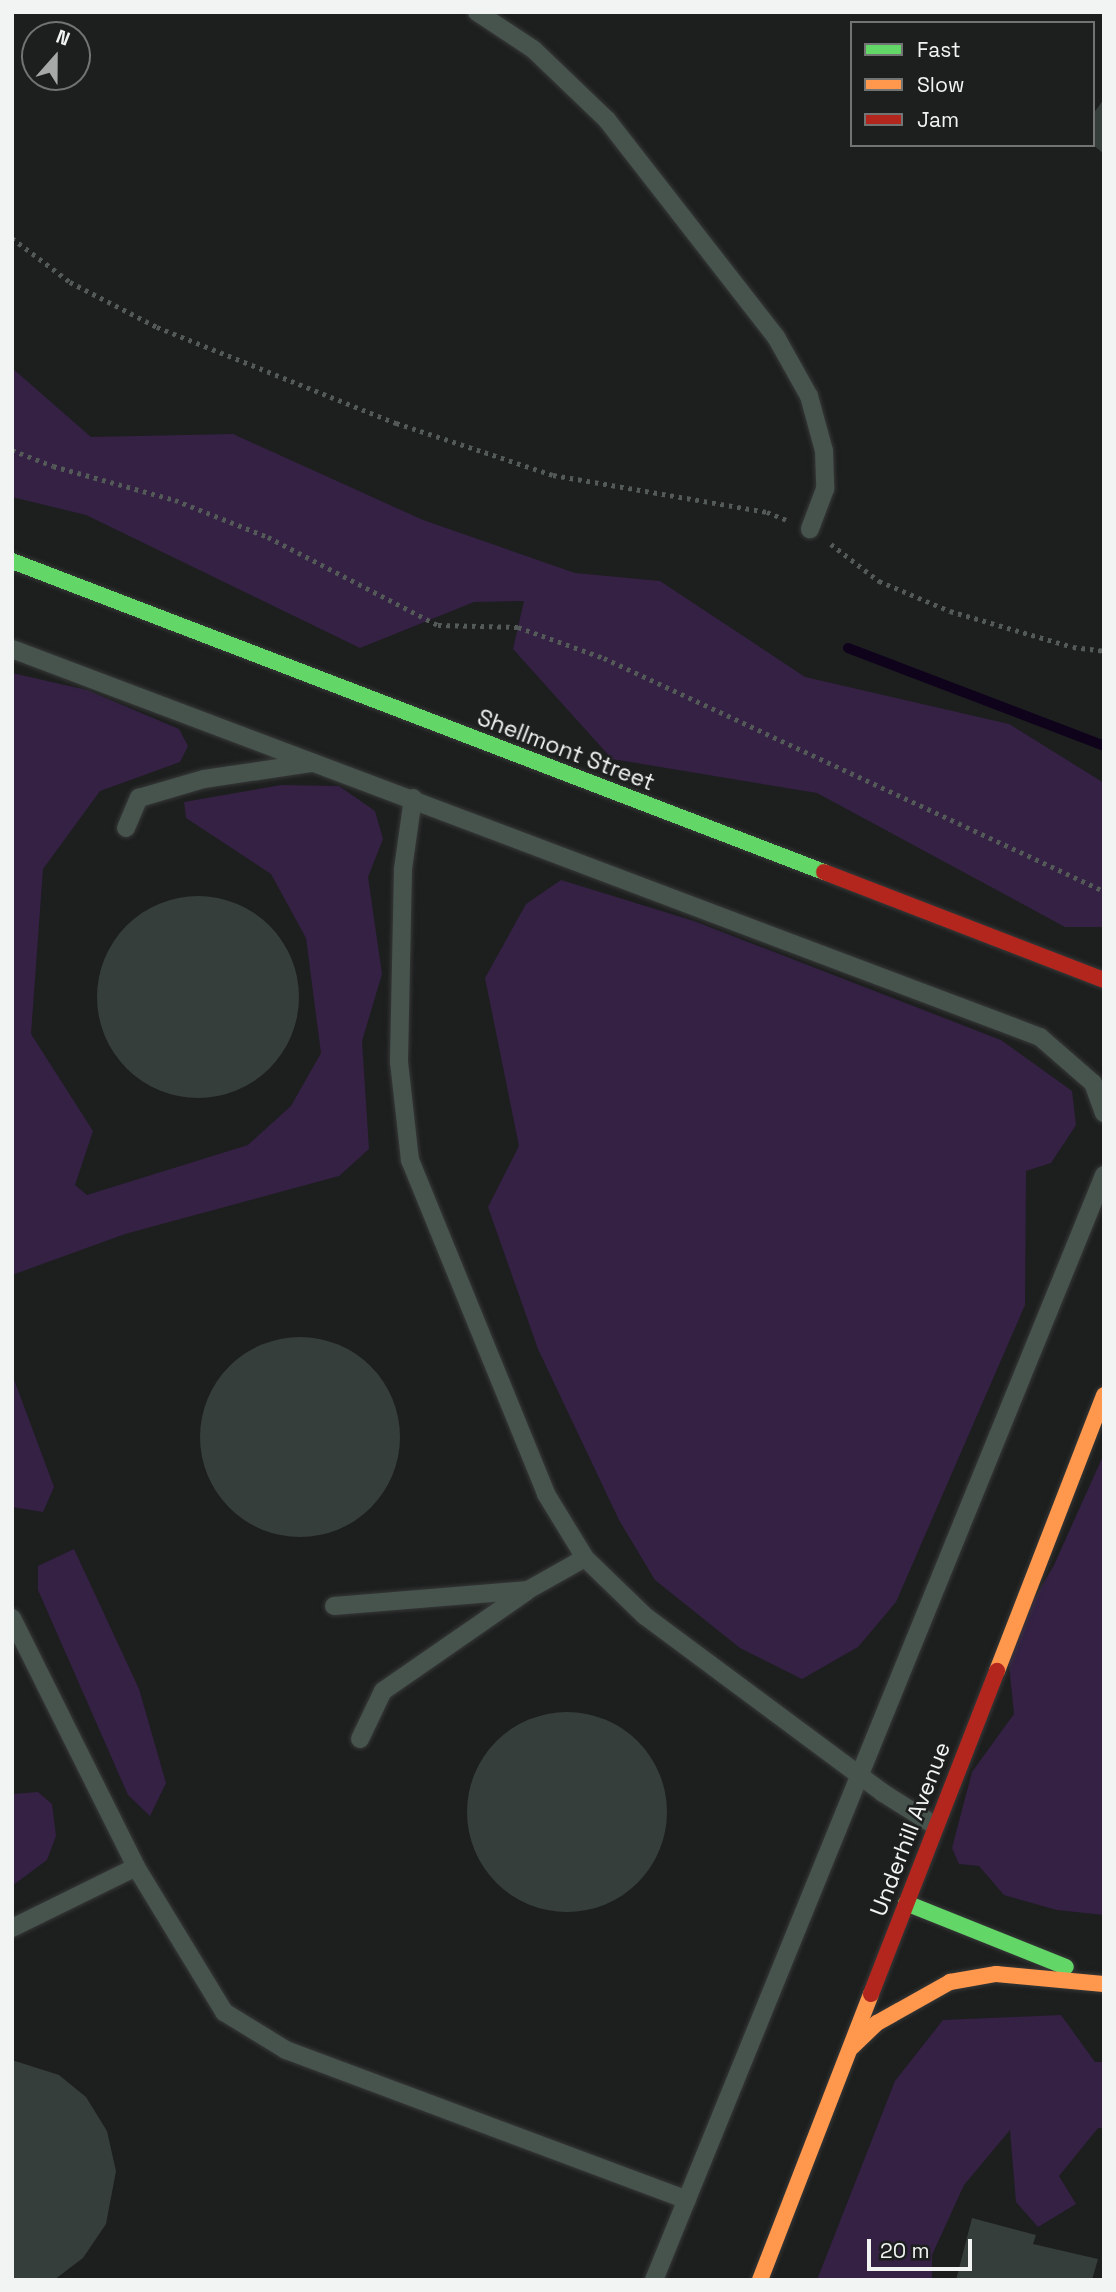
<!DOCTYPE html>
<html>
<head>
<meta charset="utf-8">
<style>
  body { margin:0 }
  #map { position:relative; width:1116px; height:2292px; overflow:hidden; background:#1d1e1e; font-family:"Space Grotesk",sans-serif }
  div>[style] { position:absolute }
  .green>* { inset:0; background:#342144 }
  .stream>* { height:10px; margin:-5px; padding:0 5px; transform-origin:5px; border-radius:5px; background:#0f031c }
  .building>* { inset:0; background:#353e3a }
  .round { border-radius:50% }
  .path>* { height:4.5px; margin-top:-2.25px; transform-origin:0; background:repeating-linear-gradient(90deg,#535a57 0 3.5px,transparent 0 8.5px) }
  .roads { filter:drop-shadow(0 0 2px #373838) drop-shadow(0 0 2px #373838) }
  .lane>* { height:18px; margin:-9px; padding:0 9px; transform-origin:9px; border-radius:9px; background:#47544e }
  .fast>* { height:16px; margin:-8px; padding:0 8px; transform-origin:8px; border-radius:8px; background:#63d668 }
  .slow>* { height:16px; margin:-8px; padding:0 8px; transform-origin:8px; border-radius:8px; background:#ff974d }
  .jam>* { height:16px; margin:-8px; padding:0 8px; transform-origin:8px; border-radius:8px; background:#b3261e }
  span { translate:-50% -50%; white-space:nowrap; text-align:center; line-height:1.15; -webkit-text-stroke:5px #1c1f1e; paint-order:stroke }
  .street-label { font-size:23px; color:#f2f4f3 }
  .frame { position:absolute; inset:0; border:14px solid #f2f4f3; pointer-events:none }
  .legend { position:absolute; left:850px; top:21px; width:245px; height:126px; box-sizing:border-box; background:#1c1f1e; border:2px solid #727473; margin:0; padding:9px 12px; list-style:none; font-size:21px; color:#f2f4f3 }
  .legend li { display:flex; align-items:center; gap:14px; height:35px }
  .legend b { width:35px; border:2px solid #727473 }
  .north { position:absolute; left:21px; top:21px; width:70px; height:70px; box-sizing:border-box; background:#1c1f1e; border:2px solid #727473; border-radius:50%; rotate:21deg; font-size:19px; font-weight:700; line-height:28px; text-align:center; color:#f2f4f3 }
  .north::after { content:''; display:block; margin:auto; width:24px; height:32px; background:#a7a9a8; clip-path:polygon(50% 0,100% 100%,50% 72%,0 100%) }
  .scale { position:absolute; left:867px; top:2239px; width:105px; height:32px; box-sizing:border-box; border:4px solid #f2f4f3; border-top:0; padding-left:9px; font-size:21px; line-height:24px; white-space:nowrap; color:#f2f4f3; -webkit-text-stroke:5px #1c1f1e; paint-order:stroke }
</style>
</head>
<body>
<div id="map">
  <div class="green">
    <div style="clip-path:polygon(12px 368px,91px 437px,233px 434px,423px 520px,575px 573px,660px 581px,805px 677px,1009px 724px,1104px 783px,1104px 927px,1065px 927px,817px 793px,612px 759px,513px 649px,524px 601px,474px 602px,360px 648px,86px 515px,12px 497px)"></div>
    <div style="clip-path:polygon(12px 673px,87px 690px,179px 729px,188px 746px,180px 762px,100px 791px,43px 869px,31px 1034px,93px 1131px,75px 1185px,87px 1195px,248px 1145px,291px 1106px,321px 1053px,306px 938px,271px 874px,186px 818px,184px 802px,281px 785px,339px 786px,375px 811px,383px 839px,368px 877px,382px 974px,362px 1041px,369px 1149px,339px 1176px,125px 1234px,12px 1275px)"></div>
    <div style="clip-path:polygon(561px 880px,694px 921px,1001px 1040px,1072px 1091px,1076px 1125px,1051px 1163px,1026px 1171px,1025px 1305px,896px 1602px,858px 1647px,802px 1679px,740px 1648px,655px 1580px,619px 1520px,538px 1349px,488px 1207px,519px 1146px,485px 978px,526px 904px)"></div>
    <div style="clip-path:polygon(12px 1374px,54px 1487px,43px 1512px,12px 1507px)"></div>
    <div style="clip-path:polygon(1104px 1454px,1104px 1915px,1057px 1910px,1004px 1895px,979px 1866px,959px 1864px,952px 1848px,972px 1772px,1014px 1714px,1007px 1645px,1054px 1565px)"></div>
    <div style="clip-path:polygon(74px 1549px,139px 1689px,166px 1783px,150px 1816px,128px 1795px,38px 1590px,38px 1566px)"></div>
    <div style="clip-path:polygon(38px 1792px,52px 1804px,56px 1836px,47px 1860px,12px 1886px,12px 1794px)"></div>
    <div style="clip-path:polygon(1061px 2015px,1095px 2062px,1104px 2062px,1104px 2128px,1098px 2128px,1059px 2176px,1076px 2204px,1038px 2227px,1016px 2202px,1010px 2130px,964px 2185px,932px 2255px,932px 2280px,817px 2280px,895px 2081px,943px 2020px)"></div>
  </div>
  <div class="stream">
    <div style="left:848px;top:648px;width:274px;rotate:20.9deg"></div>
  </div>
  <div class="building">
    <div style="clip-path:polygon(1104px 99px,1104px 154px,1093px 145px,1093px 114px)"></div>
    <div class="round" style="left:97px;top:896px;width:202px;height:202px"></div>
    <div class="round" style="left:200px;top:1337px;width:200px;height:200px"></div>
    <div class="round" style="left:467px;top:1712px;width:200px;height:200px"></div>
    <div style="clip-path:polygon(12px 2060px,59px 2075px,86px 2097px,107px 2131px,116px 2171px,106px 2224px,83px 2258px,54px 2280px,12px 2280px)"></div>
    <div style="clip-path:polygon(972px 2218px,1036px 2235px,1033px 2244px,1098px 2259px,1092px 2280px,956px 2280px)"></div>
  </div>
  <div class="path">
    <div style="left:12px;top:238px;width:73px;rotate:37.2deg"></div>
    <div style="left:70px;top:282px;width:98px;rotate:27.3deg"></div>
    <div style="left:157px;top:327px;width:258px;rotate:21.9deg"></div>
    <div style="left:396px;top:423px;width:165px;rotate:18.3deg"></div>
    <div style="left:553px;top:475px;width:217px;rotate:9.8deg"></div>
    <div style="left:767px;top:512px;width:22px;rotate:22deg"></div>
    <div style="left:12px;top:450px;width:44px;rotate:21.3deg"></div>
    <div style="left:53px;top:466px;width:127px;rotate:15.6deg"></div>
    <div style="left:175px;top:500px;width:100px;rotate:21.7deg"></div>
    <div style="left:268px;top:537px;width:191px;rotate:27.4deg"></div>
    <div style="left:438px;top:625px;width:80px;rotate:1.4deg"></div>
    <div style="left:518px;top:627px;width:91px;rotate:19.8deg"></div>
    <div style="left:604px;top:658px;width:552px;rotate:24.99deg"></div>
    <div style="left:831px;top:544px;width:61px;rotate:37.6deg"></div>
    <div style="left:879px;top:581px;width:77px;rotate:22.9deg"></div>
    <div style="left:950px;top:611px;width:128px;rotate:16.3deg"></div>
    <div style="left:1073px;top:647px;width:31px;rotate:7deg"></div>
  </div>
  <div class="roads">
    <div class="lane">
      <div style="left:477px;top:12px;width:67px;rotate:33.5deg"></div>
      <div style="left:533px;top:49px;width:103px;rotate:43.8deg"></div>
      <div style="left:607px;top:120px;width:275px;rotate:52.1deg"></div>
      <div style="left:776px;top:337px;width:68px;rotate:60.8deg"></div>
      <div style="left:809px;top:396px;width:57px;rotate:74.7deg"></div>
      <div style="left:824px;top:451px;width:38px;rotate:88deg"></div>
      <div style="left:825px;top:489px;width:43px;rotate:110.6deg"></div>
      <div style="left:12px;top:649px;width:1099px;rotate:20.68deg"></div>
      <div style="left:1040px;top:1037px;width:70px;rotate:41deg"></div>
      <div style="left:1093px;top:1083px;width:32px;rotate:70deg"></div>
      <div style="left:413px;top:798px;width:72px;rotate:98deg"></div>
      <div style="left:403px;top:869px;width:193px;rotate:91.2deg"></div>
      <div style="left:399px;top:1062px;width:99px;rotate:83.6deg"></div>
      <div style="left:410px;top:1160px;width:361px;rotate:67.8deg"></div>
      <div style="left:546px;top:1494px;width:75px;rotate:58.6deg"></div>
      <div style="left:585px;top:1558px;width:83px;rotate:44deg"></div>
      <div style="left:645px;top:1616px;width:297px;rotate:36.6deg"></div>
      <div style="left:883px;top:1793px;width:60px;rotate:32.1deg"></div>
      <div style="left:126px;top:828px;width:33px;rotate:-67deg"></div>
      <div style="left:139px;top:798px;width:68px;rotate:-16.3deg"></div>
      <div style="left:204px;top:779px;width:108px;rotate:-8.5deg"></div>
      <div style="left:334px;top:1606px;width:195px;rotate:-4.7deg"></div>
      <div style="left:528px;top:1590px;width:65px;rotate:-29.3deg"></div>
      <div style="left:12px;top:1618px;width:278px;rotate:63.5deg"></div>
      <div style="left:136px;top:1867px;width:170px;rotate:58.7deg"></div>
      <div style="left:224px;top:2012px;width:73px;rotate:31.5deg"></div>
      <div style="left:286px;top:2050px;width:428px;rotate:20.5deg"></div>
      <div style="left:360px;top:1739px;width:53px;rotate:-64.4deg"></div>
      <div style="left:383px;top:1691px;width:174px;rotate:-34.7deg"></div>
      <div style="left:12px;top:1928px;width:138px;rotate:-26.2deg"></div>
      <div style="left:654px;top:2280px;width:1193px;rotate:-67.84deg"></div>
    </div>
    <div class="fast">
      <div style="left:12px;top:561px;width:870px;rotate:20.96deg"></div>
      <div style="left:906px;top:1903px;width:172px;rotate:21.8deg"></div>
    </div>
    <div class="slow">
      <div style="left:997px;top:1671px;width:296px;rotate:-68.8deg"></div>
      <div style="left:852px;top:2047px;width:35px;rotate:-44deg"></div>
      <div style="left:877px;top:2023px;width:84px;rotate:-29.3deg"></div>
      <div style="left:950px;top:1982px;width:47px;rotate:-9.9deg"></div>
      <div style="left:996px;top:1974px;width:108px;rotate:5.3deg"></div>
      <div style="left:760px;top:2280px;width:307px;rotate:-68.8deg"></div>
    </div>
    <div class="jam">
      <div style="left:824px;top:872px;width:300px;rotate:21.1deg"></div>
      <div style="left:871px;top:1994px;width:347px;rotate:-68.7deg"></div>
    </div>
  </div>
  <div class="street-label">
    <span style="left:566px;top:750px;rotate:21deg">Shellmont Street</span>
    <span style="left:910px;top:1829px;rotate:-69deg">Underhill Avenue</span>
  </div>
  <div class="frame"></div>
  <ul class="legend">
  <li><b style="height:9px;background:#63d668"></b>Fast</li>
  <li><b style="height:9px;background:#ff974d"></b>Slow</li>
  <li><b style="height:9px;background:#b3261e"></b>Jam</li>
  </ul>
  <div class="north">N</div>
  <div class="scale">20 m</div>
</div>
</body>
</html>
